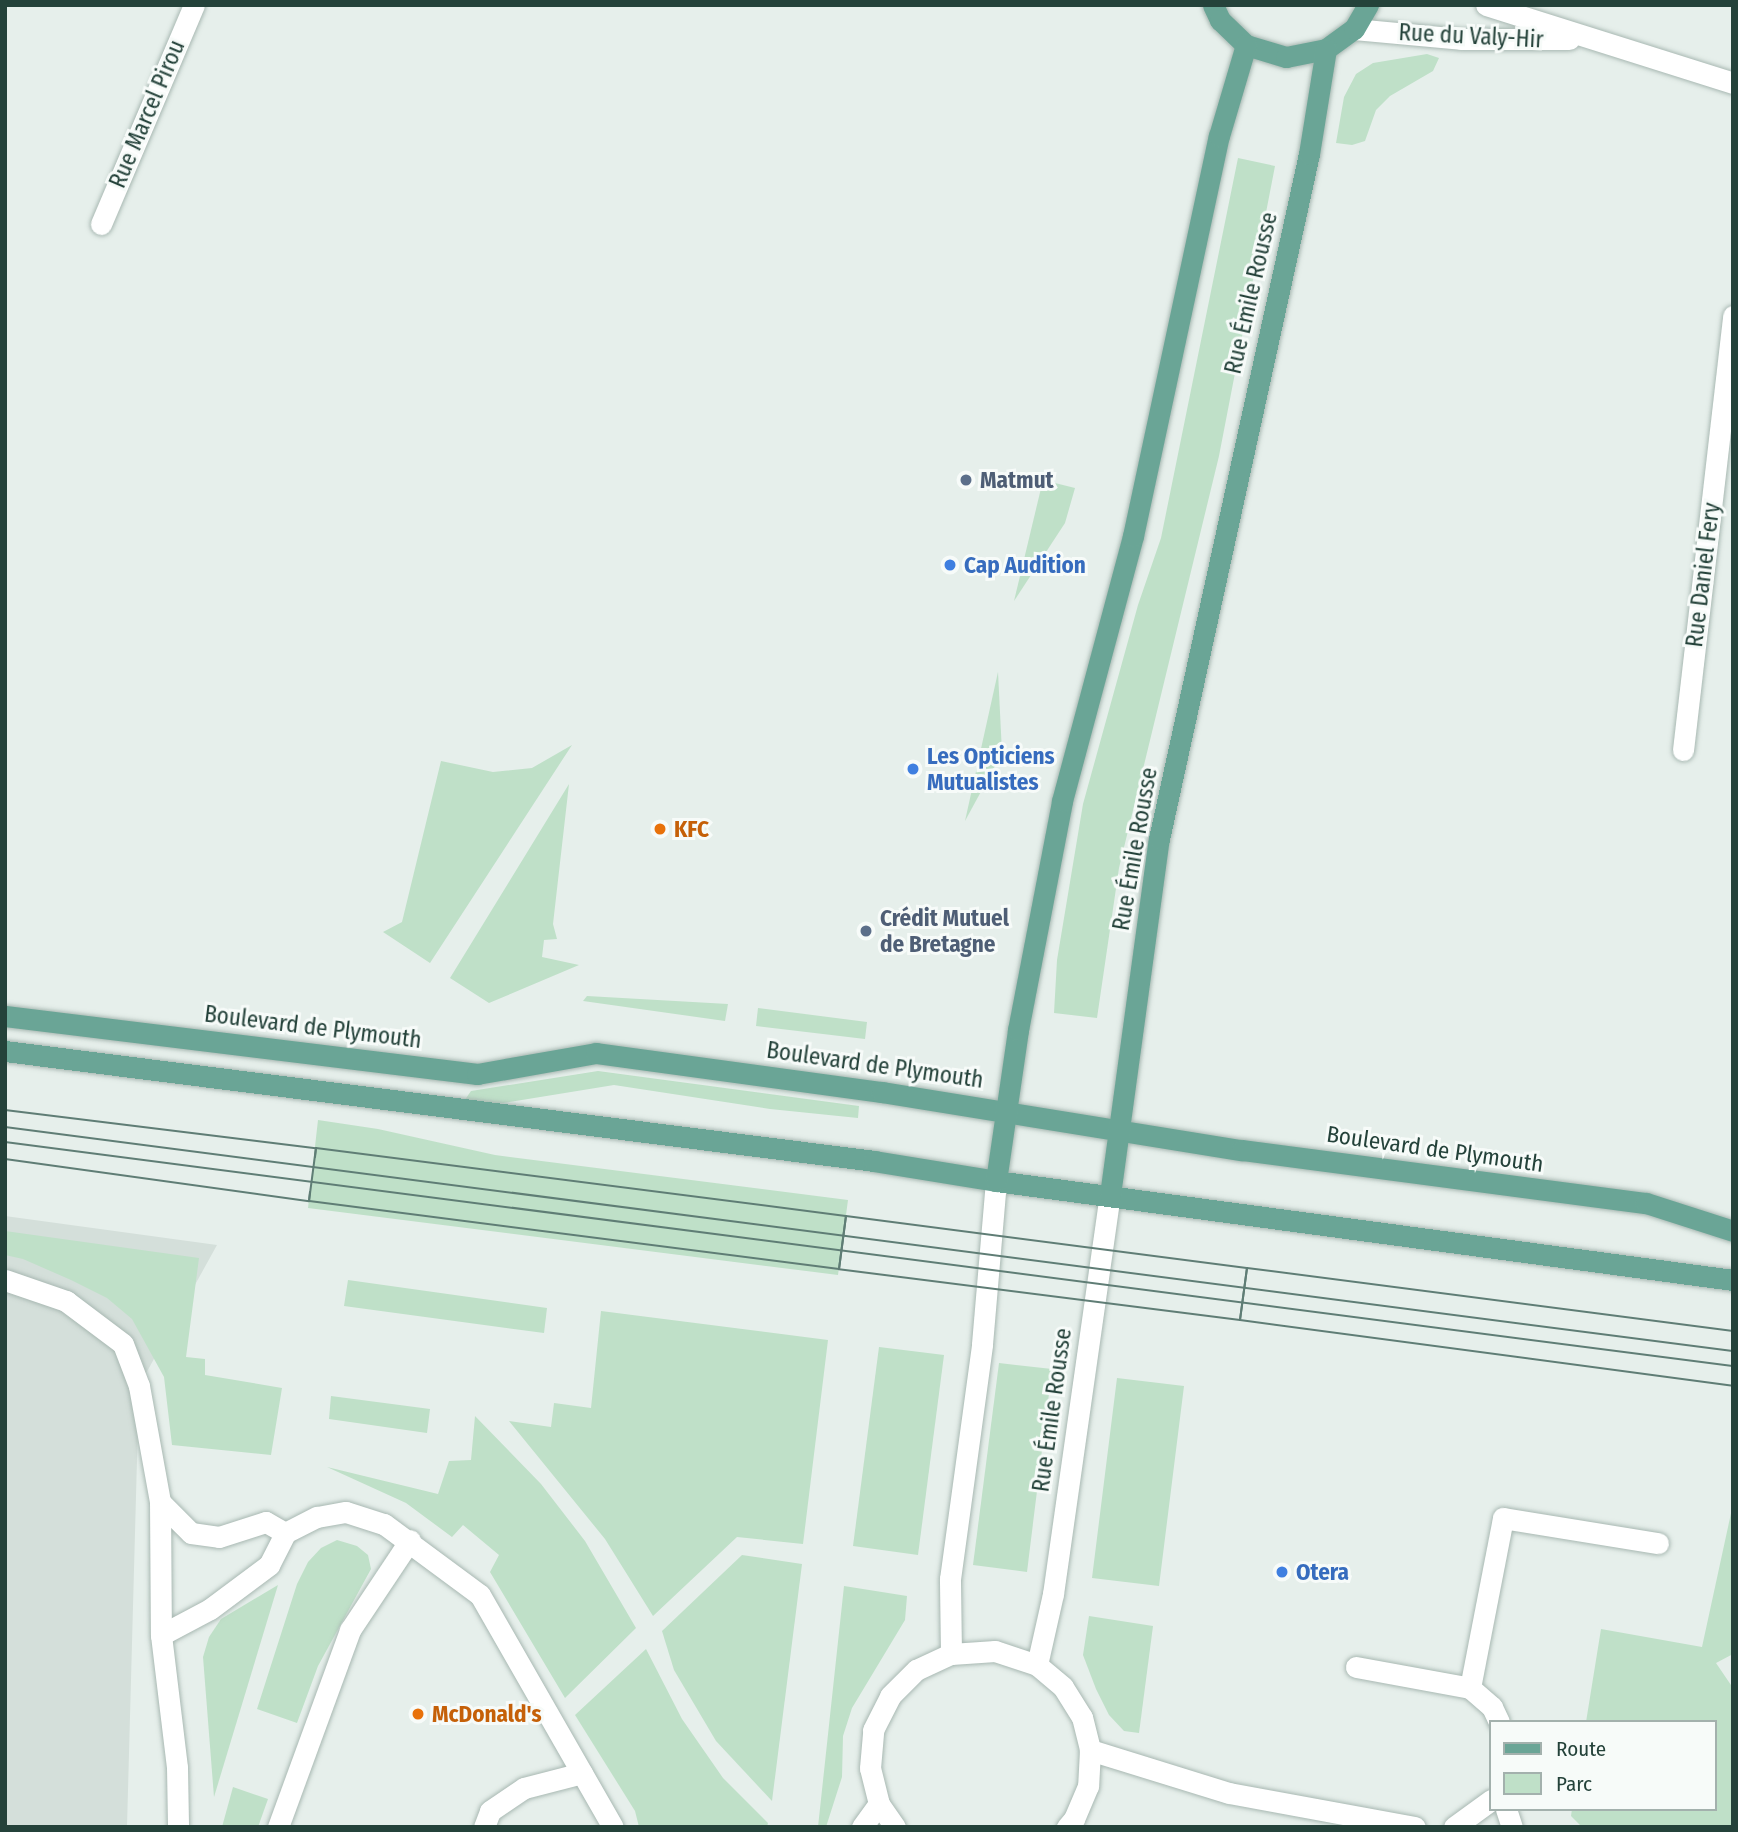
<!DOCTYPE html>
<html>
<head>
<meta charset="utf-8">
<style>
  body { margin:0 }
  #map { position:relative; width:1738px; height:1832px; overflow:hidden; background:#e6efeb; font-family:"Fira Sans Condensed",sans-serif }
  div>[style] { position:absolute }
  .built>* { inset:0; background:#d4dfda }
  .green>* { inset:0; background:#bfe0c8 }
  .roads { filter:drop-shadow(0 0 2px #a8b8b2) drop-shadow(0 0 2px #a8b8b2) }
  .minor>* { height:21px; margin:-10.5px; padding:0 10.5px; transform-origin:10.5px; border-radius:10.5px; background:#fff }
  .major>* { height:21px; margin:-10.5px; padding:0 10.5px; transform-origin:10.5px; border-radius:10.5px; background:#6aa596 }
  .tram>* { height:2px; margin:-1px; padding:0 1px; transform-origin:1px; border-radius:1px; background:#5f7d75 }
  .dots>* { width:19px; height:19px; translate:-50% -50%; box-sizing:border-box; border:4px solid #f7fbf9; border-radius:50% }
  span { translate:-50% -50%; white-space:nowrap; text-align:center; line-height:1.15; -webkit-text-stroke:6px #f7fbf9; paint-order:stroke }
  .street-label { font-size:23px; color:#24423a }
  .service-label { font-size:23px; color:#4e5e75; font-weight:700 }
  .left { translate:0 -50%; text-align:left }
  .shop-label { font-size:23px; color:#366cbe; font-weight:700 }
  .food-label { font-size:23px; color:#c56008; font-weight:700 }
  .frame { position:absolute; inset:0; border:7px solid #24423a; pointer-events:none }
  .legend { position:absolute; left:1489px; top:1720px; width:228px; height:91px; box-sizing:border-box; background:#f7fbf9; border:2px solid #a3b1ad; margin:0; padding:9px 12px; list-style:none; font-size:21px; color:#24423a }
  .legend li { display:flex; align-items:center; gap:14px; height:35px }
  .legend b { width:35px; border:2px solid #a3b1ad }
</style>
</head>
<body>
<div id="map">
  <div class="built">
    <div style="clip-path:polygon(5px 1216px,217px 1245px,139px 1386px,127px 1827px,5px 1827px)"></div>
  </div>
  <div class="green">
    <div style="clip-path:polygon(1427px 54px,1439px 58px,1433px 71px,1390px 96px,1376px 110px,1365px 141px,1352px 145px,1336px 143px,1344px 97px,1356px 74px,1373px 63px)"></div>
    <div style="clip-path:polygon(1238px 158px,1275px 166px,1219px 456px,1119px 868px,1097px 1018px,1054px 1013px,1057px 960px,1083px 804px,1138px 605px,1161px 538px)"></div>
    <div style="clip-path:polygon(1043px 480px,1075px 488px,1065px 523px,1014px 601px)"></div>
    <div style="clip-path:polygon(998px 672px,1002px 753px,965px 821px)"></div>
    <div style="clip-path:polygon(572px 745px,430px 963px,383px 932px,402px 922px,441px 761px,493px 772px,532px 768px)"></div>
    <div style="clip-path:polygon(569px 784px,553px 924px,557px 939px,544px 940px,542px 957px,579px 965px,489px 1003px,450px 978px)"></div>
    <div style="clip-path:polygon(587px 996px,728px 1004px,725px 1021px,583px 1001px)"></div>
    <div style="clip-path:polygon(758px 1008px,867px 1022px,865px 1039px,756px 1026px)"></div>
    <div style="clip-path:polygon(598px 1071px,859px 1106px,858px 1118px,770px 1109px,614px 1085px,491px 1105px,464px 1101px,471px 1091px)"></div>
    <div style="clip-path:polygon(318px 1120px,378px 1129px,495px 1155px,848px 1200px,838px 1275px,308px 1208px)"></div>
    <div style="clip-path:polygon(5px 1231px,199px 1258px,186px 1357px,205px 1359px,205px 1375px,282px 1388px,271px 1455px,172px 1445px,164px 1377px,132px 1319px,107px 1298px,71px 1280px,23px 1259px,5px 1255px)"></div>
    <div style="clip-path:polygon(348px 1280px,547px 1308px,544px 1333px,344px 1306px)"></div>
    <div style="clip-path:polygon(601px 1311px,828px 1340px,803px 1544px,737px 1537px,653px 1616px,605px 1539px,509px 1421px,551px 1427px,554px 1403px,591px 1408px)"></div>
    <div style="clip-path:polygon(879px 1347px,944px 1355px,918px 1555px,853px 1546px)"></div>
    <div style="clip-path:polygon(999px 1363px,1052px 1369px,1027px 1572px,973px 1565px)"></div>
    <div style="clip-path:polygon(1117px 1378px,1184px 1386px,1159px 1586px,1092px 1578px)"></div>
    <div style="clip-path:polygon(331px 1396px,430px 1409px,427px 1433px,329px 1419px)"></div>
    <div style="clip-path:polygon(475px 1416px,541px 1484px,585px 1541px,636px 1628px,565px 1698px,490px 1572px,499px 1555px,463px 1525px,452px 1537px,406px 1503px,327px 1467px,438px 1494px,449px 1461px,471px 1460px)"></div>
    <div style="clip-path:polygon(1733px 1504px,1733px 1654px,1716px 1663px,1733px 1688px,1733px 1827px,1582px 1827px,1571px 1816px,1572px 1809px,1715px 1809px,1715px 1722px,1586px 1722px,1601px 1629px,1702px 1647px)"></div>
    <div style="clip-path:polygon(337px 1540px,357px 1546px,368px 1555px,371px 1569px,318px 1666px,297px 1723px,257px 1709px,297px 1584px,308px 1562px,321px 1548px)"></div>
    <div style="clip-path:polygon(742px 1555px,802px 1564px,772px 1801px,716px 1741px,674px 1670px,662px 1631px)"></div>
    <div style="clip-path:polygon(278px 1585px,214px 1797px,203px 1657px,209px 1637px,221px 1619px)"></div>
    <div style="clip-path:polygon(844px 1586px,907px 1596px,905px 1620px,852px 1708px,843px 1736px,842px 1777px,826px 1827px,818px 1827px)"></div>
    <div style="clip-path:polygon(1089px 1616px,1153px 1626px,1139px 1733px,1124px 1731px,1109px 1715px,1096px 1689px,1083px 1655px)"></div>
    <div style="clip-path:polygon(646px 1649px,682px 1719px,723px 1778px,768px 1823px,767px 1827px,639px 1827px,635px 1811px,575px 1715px)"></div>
    <div style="clip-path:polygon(233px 1787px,268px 1799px,258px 1827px,222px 1827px)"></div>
  </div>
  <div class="roads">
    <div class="minor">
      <div style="left:1486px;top:5px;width:259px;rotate:17.5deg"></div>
      <div style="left:1354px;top:29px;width:107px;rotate:5.3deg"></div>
      <div style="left:1461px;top:39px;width:108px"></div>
      <div style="left:101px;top:224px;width:238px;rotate:-67deg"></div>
      <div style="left:1683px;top:750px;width:437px;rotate:-83.4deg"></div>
      <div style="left:5px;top:1280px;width:65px;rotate:19deg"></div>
      <div style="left:66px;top:1301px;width:71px;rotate:37deg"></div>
      <div style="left:123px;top:1344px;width:45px;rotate:69.1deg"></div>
      <div style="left:139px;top:1386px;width:118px;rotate:79.7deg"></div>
      <div style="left:160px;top:1502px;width:133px;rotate:89.6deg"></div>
      <div style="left:161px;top:1635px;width:133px;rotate:83.1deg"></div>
      <div style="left:177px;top:1767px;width:60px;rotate:89deg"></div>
      <div style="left:160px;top:1502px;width:44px;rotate:45deg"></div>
      <div style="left:191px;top:1533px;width:28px;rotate:8deg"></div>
      <div style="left:219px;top:1537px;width:49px;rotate:-17.7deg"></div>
      <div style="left:266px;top:1522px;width:22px;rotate:30deg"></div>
      <div style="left:161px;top:1635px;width:55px;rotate:-28deg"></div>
      <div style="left:210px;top:1609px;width:74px;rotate:-36.7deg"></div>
      <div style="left:269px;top:1565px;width:36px;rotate:-63deg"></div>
      <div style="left:285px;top:1533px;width:36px;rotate:-27deg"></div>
      <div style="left:317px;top:1517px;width:29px;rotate:-10deg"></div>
      <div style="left:346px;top:1512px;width:40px;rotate:18deg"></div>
      <div style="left:384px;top:1524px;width:119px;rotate:36.5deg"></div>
      <div style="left:480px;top:1595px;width:267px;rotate:60.2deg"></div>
      <div style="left:951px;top:1654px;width:75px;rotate:-90.8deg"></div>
      <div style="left:950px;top:1579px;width:237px;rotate:-82.2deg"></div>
      <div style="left:982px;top:1344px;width:164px;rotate:-85.1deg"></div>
      <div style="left:1037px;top:1665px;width:73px;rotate:-77.3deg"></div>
      <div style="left:1053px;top:1594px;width:403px;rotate:-81.9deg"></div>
      <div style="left:1356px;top:1667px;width:116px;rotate:10.4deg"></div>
      <div style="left:1499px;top:1722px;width:17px;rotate:-115deg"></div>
      <div style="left:1492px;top:1707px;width:29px;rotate:-139deg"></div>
      <div style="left:1470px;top:1688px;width:173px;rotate:-79deg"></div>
      <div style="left:1503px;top:1518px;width:157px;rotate:9.2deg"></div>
      <div style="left:1090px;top:1750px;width:145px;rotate:17.2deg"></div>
      <div style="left:1229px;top:1793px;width:189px;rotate:10.4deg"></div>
      <div style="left:1506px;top:1809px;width:19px;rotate:72deg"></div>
      <div style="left:278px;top:1827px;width:210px;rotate:-69.9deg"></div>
      <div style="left:350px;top:1630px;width:108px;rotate:-56.3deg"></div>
      <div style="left:484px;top:1827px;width:17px;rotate:-69deg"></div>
      <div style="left:490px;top:1811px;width:41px;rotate:-34.1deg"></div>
      <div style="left:524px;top:1788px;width:60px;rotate:-14.5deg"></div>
      <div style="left:862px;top:1827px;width:29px;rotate:-54deg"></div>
      <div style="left:895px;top:1827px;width:28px;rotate:-125deg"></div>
      <div style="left:879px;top:1804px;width:37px;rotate:-104deg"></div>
      <div style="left:870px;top:1768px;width:38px;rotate:-85deg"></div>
      <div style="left:873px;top:1730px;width:38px;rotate:-63deg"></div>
      <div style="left:890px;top:1696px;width:37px;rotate:-45deg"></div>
      <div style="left:916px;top:1670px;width:38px;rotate:-25deg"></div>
      <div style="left:951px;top:1654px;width:44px;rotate:-3.9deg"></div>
      <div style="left:995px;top:1651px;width:44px;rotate:18.4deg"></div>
      <div style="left:1037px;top:1665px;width:34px;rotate:40deg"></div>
      <div style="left:1063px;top:1687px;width:36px;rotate:58deg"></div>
      <div style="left:1082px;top:1717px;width:34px;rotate:76deg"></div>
      <div style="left:1090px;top:1750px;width:36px;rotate:93deg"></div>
      <div style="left:1088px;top:1786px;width:36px;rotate:113deg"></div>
      <div style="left:1074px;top:1819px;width:11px;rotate:131deg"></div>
      <div style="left:1454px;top:1827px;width:46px;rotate:-36.1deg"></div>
    </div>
    <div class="major">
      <div style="left:1213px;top:5px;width:17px;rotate:65deg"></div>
      <div style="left:1220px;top:20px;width:36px;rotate:44deg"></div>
      <div style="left:1246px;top:45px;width:42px;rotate:16.7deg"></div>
      <div style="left:1286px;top:57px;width:41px;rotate:-11.3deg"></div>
      <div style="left:1326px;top:49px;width:34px;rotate:-36deg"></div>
      <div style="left:1354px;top:29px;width:28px;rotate:-60deg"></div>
      <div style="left:5px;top:1016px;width:476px;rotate:7deg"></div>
      <div style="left:477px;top:1074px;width:121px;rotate:-10deg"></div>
      <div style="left:596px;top:1053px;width:289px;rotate:7.8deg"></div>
      <div style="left:882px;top:1092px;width:365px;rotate:9.2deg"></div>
      <div style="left:1242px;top:1150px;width:407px;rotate:7.5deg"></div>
      <div style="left:1646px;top:1203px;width:91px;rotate:17.8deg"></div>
      <div style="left:5px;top:1051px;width:876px;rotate:7.21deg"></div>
      <div style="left:874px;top:1161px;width:124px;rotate:9.3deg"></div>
      <div style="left:996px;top:1181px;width:744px;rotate:7.65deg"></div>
      <div style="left:996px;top:1181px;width:153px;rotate:-81.7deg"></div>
      <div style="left:1018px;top:1030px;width:233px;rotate:-79.1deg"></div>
      <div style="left:1062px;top:801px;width:274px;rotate:-75deg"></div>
      <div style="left:1133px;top:536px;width:409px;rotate:-77.9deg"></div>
      <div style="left:1219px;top:136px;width:95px;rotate:-73.5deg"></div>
      <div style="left:1110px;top:1195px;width:359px;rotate:-82.2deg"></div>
      <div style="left:1159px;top:839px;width:701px;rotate:-77.65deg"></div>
      <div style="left:1309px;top:154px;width:106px;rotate:-80.8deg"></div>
    </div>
  </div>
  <div class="tram">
    <div style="left:5px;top:1110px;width:313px;rotate:7deg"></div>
    <div style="left:316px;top:1148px;width:9px;rotate:96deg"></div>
    <div style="left:5px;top:1127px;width:1742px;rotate:7.39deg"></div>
    <div style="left:5px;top:1142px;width:1742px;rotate:7.39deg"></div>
    <div style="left:316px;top:1148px;width:534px;rotate:7.31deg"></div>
    <div style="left:846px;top:1216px;width:53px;rotate:97.5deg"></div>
    <div style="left:839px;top:1269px;width:534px;rotate:-172.69deg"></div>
    <div style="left:309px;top:1201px;width:53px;rotate:-82.5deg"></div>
    <div style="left:5px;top:1159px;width:307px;rotate:7.9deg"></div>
    <div style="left:309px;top:1201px;width:9px;rotate:-84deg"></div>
    <div style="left:846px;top:1216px;width:404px;rotate:7.4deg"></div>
    <div style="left:1247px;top:1268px;width:52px;rotate:97.7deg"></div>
    <div style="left:1240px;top:1320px;width:404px;rotate:-172.8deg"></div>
    <div style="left:839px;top:1269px;width:53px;rotate:-82.5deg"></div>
    <div style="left:1733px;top:1331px;width:490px;rotate:-172.6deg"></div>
    <div style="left:1247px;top:1268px;width:52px;rotate:97.7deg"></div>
    <div style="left:1240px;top:1320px;width:497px;rotate:7.6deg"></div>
  </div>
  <div class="dots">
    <div style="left:966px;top:480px;background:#5c6f8a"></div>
    <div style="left:950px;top:565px;background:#3f7fe0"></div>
    <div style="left:913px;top:769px;background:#3f7fe0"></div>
    <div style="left:660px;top:829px;background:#e8710a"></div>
    <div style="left:866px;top:931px;background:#5c6f8a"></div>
    <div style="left:1282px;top:1572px;background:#3f7fe0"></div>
    <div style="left:418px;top:1714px;background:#e8710a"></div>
  </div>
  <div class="street-label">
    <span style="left:1471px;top:36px;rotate:3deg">Rue du Valy-Hir</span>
    <span style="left:147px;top:114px;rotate:-67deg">Rue Marcel Pirou</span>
    <span style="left:1251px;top:293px;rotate:-77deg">Rue Émile Rousse</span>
    <span style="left:1703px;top:575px;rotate:-83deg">Rue Daniel Fery</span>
    <span style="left:1135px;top:849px;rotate:-80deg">Rue Émile Rousse</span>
    <span style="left:313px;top:1027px;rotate:7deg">Boulevard de Plymouth</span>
    <span style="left:875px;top:1065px;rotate:8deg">Boulevard de Plymouth</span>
    <span style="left:1435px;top:1149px;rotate:8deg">Boulevard de Plymouth</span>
    <span style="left:1052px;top:1410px;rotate:-82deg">Rue Émile Rousse</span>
  </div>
  <div class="service-label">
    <span class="left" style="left:980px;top:480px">Matmut</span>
    <span class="left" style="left:880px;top:931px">Crédit Mutuel<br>de Bretagne</span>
  </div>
  <div class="shop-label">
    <span class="left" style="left:964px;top:565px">Cap Audition</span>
    <span class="left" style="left:927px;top:769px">Les Opticiens<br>Mutualistes</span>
    <span class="left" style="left:1296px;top:1572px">Otera</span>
  </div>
  <div class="food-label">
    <span class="left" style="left:674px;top:829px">KFC</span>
    <span class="left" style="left:432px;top:1714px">McDonald's</span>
  </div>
  <div class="frame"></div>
  <ul class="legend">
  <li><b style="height:9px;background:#6aa596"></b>Route</li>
  <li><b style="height:19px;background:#bfe0c8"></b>Parc</li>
  </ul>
</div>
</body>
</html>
